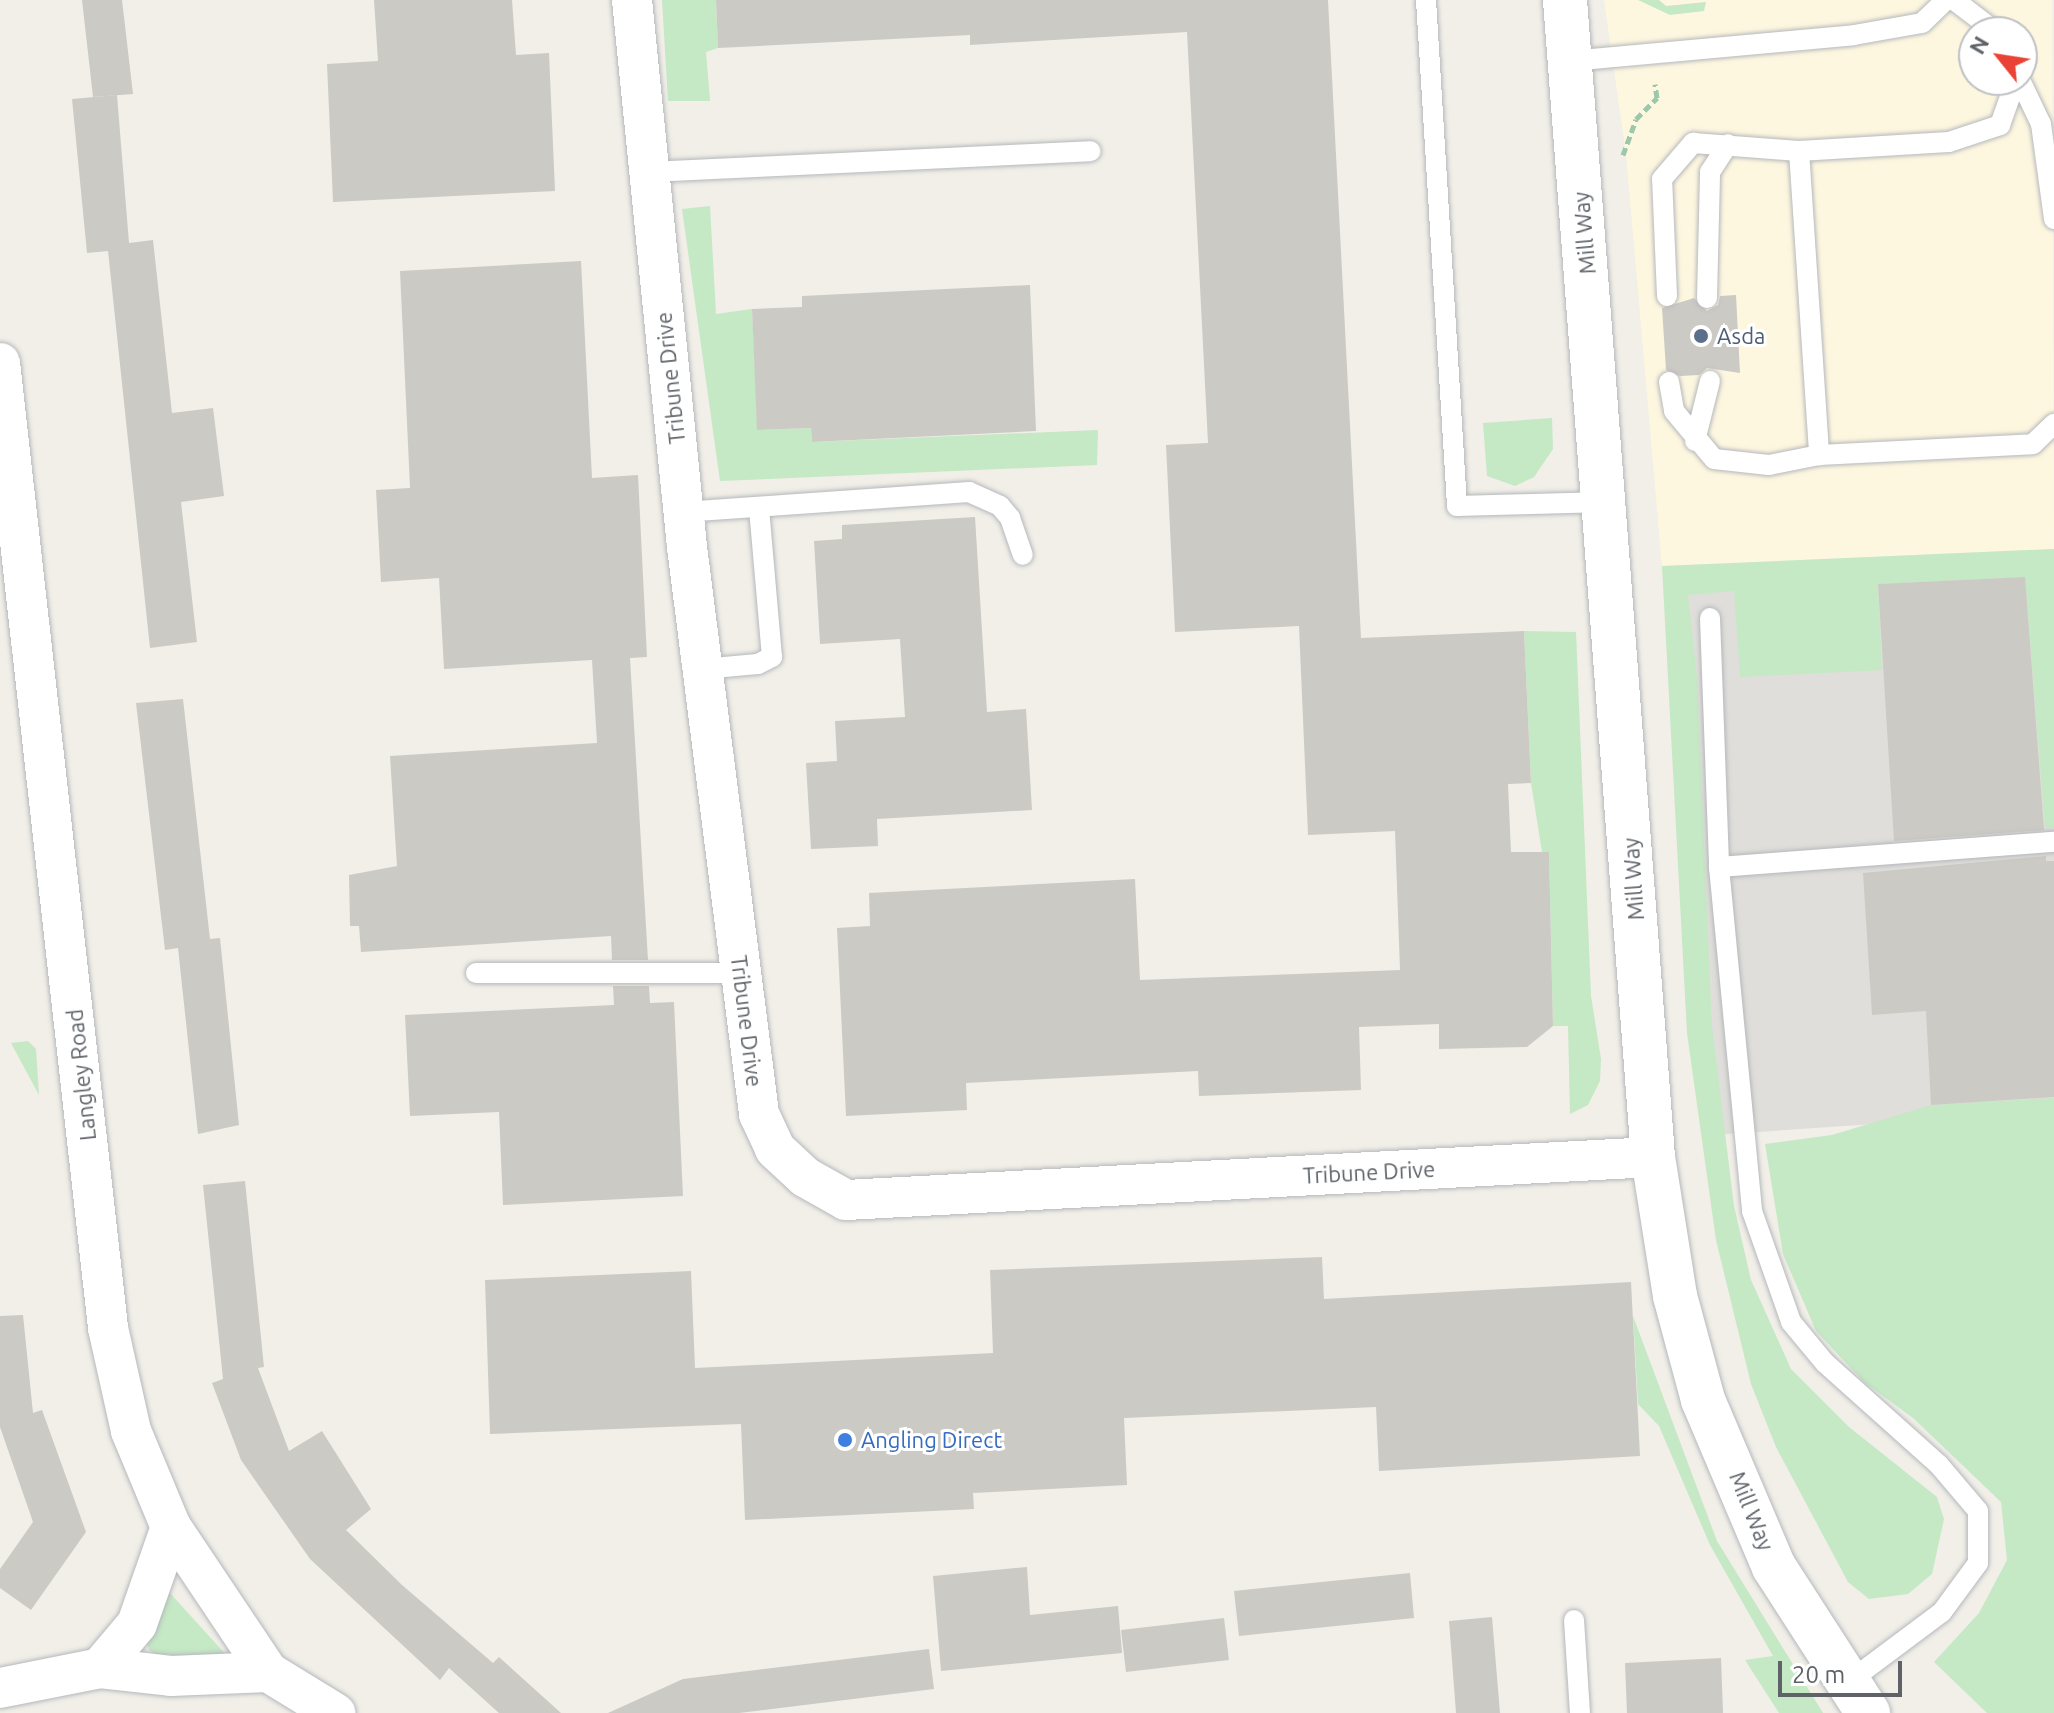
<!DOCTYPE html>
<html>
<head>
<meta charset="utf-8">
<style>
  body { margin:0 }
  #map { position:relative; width:2054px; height:1713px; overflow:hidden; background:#f1efe8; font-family:Ubuntu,sans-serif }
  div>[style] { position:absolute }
  .commercial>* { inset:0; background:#fef7e0 }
  .industrial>* { inset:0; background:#e0deda }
  .green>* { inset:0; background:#c5e8c5 }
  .building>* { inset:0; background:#cccac5 }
  .path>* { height:5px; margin-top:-2.5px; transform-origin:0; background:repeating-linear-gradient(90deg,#9cc7a9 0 8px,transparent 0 12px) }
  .roads { filter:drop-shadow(0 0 2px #b5b8bc) drop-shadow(0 0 2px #b5b8bc) }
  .service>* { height:20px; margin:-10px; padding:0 10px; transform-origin:10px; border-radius:10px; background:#fff }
  .minor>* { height:40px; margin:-20px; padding:0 20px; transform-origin:20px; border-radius:20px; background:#fff }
  .tertiary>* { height:44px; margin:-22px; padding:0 22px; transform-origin:22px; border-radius:22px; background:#fff }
  .dots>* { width:22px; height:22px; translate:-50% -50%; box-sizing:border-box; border:4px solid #fff; border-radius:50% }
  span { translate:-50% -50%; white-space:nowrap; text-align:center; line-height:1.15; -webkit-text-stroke:6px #fff; paint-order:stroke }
  .street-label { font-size:22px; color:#5f6368 }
  .service-label { font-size:22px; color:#4e5e75 }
  .left { translate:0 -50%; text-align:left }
  .shop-label { font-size:22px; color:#366cbe }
  .north { position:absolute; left:1958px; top:16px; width:80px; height:80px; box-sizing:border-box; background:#fff; border:2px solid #bfc1c3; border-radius:50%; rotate:300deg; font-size:22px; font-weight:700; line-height:32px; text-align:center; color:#5f6368 }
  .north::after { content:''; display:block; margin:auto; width:28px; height:36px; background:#ea4335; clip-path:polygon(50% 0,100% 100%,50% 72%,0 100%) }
  .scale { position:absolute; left:1778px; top:1661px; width:124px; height:36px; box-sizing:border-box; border:4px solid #5f6368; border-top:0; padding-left:10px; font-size:24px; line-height:28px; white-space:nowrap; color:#5f6368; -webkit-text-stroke:6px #fff; paint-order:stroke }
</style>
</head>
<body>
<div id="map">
  <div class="commercial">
    <div style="clip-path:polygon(evenodd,1604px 0,2052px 0,2054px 549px,1662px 566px,1626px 154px,1604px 0,1974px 32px,2022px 32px,2022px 80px,1974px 80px,1974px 32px)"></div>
  </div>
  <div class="industrial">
    <div style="clip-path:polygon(2054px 557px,2054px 1112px,1712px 1135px,1675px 572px)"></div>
  </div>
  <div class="green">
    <div style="clip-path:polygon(662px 0,716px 0,718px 48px,706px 52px,710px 101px,668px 101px)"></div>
    <div style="clip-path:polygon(1638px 0,1659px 0,1666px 6px,1706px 2px,1704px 11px,1670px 15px)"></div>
    <div style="clip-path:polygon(710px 206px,716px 314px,752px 309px,758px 430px,811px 428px,812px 442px,1098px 430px,1097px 465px,720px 481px,682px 209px)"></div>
    <div style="clip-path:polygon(1552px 418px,1553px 449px,1534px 477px,1515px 486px,1487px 476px,1483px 423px)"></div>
    <div style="clip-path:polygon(2054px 549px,2054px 827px,2045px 827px,2025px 577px,1878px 584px,1882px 670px,1740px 677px,1734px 591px,1688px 595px,1697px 678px,1712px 1027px,1734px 1206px,1751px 1280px,1791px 1369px,1849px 1427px,1937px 1497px,1944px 1519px,1932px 1574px,1908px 1594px,1869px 1599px,1848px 1582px,1776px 1447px,1751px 1384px,1716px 1240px,1687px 1033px,1662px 566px)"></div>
    <div style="clip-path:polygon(1524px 631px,1576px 632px,1591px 996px,1601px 1059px,1600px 1081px,1588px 1105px,1570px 1114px,1568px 1026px,1553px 1026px,1549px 852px,1542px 852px,1531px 783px)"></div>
    <div style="clip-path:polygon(28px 1041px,36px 1049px,39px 1095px,11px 1043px)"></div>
    <div style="clip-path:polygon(2054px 1098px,2054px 1713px,1987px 1713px,1934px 1662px,1979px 1613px,2007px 1560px,2001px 1502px,1913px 1418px,1864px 1382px,1816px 1331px,1783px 1254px,1765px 1144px,1832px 1135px,1931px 1105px)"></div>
    <div style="clip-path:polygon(1633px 1316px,1717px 1541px,1823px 1713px,1779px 1713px,1745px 1660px,1773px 1656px,1710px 1545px,1659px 1426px,1638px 1404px)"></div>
    <div style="clip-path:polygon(169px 1592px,229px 1658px,162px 1658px,149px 1650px,146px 1642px)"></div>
  </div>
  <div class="building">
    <div style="clip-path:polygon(82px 0,122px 0,133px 94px,93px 97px)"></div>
    <div style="clip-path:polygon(374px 0,512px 0,516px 55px,549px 53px,555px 191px,333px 202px,327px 64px,378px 61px)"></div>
    <div style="clip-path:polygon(716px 0,1328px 0,1361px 638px,1524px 631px,1531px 783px,1508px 784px,1511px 852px,1549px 852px,1553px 1026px,1527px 1047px,1439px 1049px,1439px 1024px,1359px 1027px,1361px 1090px,1199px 1096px,1198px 1071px,966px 1083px,967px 1110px,846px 1116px,837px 928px,870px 926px,869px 893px,1135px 879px,1140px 980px,1400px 970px,1395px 831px,1308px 835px,1299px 626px,1175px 632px,1166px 445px,1208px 443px,1187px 32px,970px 45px,970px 35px,718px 48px)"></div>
    <div style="clip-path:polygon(117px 95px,129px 243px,153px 240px,172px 413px,213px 408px,224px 496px,181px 502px,197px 642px,150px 648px,108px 251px,87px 253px,72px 99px)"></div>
    <div style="clip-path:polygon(581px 261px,592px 478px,638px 475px,647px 657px,630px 658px,648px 960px,612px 960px,611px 936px,361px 952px,359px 926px,350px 926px,349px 875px,397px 866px,390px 756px,597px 743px,592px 660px,444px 669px,439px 578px,381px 582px,376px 490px,410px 488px,400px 271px)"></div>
    <div style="clip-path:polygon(1030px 285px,1036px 431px,812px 442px,811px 428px,757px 430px,752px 309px,802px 307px,802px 296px)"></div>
    <div style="clip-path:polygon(1736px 295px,1740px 373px,1707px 368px,1699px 375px,1680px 376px,1666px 370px,1662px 308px,1694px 298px,1707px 311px,1718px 305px,1720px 296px)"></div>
    <div style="clip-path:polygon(975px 517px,987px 712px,1026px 709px,1032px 810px,877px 819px,878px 846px,811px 849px,806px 763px,837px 761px,835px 721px,905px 717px,900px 639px,820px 644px,814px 541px,842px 539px,842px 525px)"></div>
    <div style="clip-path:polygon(2025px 577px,2044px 830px,1894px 841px,1878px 584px)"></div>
    <div style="clip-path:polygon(183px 699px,210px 939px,220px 938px,239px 1125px,198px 1134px,178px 948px,165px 950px,136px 703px)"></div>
    <div style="clip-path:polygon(2046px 856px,2046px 861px,2054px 861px,2054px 1097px,1931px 1105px,1926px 1011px,1872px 1015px,1863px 873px)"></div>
    <div style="clip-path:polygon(613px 986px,649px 986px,650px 1003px,674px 1002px,683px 1196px,503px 1205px,499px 1112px,410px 1116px,405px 1015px,614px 1005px)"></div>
    <div style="clip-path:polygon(245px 1181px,264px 1367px,258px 1368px,289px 1451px,322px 1431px,371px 1509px,346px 1530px,402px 1585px,493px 1663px,499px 1657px,561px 1713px,499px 1713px,449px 1668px,440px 1680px,310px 1559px,241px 1460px,212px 1383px,223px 1379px,203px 1185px)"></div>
    <div style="clip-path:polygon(1322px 1257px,1324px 1299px,1631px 1282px,1640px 1456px,1379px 1471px,1376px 1407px,1124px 1418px,1127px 1485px,973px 1493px,974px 1509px,745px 1520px,741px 1424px,490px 1434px,485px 1280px,691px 1271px,695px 1368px,993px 1353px,990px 1270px)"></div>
    <div style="clip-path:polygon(23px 1315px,33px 1413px,42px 1410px,86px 1532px,31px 1610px,0 1588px,0 1569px,33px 1522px,0 1427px,0 1316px)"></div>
    <div style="clip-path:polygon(1027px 1567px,1030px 1615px,1118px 1606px,1122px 1653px,941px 1671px,933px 1576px)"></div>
    <div style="clip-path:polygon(1410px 1573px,1414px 1618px,1239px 1636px,1234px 1591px)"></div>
    <div style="clip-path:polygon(1492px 1617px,1500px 1713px,1456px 1713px,1449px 1621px)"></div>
    <div style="clip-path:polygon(1224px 1618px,1229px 1660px,1126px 1672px,1121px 1630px)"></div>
    <div style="clip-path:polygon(929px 1649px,934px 1689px,739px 1713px,608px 1713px,683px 1679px)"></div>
    <div style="clip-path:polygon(1721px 1658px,1723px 1713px,1627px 1713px,1625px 1663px)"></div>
  </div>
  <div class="path">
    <div style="left:1623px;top:155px;width:38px;rotate:-70deg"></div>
    <div style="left:1636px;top:119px;width:30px;rotate:-45deg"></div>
    <div style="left:1657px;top:98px;width:14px;rotate:-98deg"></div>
  </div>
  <div class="roads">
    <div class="service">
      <div style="left:1426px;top:0;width:507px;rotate:86.49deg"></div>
      <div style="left:1457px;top:506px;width:149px;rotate:-1.5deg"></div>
      <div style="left:1954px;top:0;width:53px;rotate:37.3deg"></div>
      <div style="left:1570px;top:61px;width:285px;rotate:-5.2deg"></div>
      <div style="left:1854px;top:35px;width:69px;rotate:-10deg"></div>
      <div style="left:1922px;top:23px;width:33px;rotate:-44deg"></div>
      <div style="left:2020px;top:80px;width:49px;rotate:64.5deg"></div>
      <div style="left:2041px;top:124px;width:96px;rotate:82.2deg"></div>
      <div style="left:1799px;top:151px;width:305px;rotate:86.2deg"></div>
      <div style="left:649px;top:172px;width:442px;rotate:-2.7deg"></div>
      <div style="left:1667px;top:296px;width:117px;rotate:-92.4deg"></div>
      <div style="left:1662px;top:179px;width:48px;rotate:-49.3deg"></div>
      <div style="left:1693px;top:143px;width:106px;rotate:4.3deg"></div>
      <div style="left:1799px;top:151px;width:150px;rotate:-3.4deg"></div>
      <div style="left:1949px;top:142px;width:54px;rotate:-18.4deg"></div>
      <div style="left:2000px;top:125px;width:48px;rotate:-70.4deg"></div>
      <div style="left:1707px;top:298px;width:126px;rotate:-88.6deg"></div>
      <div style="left:1710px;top:172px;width:33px;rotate:-57deg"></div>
      <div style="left:1669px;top:382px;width:29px;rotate:80deg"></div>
      <div style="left:1674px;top:411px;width:62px;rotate:50.2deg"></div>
      <div style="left:1714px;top:459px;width:55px;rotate:6.2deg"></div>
      <div style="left:1769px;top:465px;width:51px;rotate:-11.3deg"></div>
      <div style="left:1819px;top:455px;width:214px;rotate:-2.9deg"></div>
      <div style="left:2033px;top:444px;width:29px;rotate:-44deg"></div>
      <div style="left:1695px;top:441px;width:62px;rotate:-76deg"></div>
      <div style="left:683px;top:512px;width:287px;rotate:-4deg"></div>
      <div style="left:969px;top:492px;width:34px;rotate:24deg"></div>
      <div style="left:1000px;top:506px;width:16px;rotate:50deg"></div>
      <div style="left:1010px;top:518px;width:39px;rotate:71deg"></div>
      <div style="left:1710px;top:618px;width:249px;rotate:87.9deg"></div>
      <div style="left:1719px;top:867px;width:346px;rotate:84.5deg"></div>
      <div style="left:1752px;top:1211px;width:118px;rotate:70.6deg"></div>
      <div style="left:1791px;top:1322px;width:53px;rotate:50.3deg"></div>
      <div style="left:1825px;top:1363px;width:153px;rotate:41.8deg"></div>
      <div style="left:1939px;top:1465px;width:60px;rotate:49.7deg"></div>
      <div style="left:1978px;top:1511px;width:52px;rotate:90deg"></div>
      <div style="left:1978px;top:1563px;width:61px;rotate:126.3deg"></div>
      <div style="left:1942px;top:1612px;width:119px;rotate:143.2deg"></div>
      <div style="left:702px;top:669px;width:56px;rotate:-5.1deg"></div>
      <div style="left:758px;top:664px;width:16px;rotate:-27deg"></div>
      <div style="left:772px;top:657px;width:150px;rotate:-95deg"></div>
      <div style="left:1719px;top:867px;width:336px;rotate:-4.3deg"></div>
      <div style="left:476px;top:973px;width:265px"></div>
      <div style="left:1574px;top:1620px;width:93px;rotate:86.3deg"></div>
    </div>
    <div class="minor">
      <div style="left:632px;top:0;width:550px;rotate:84.26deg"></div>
      <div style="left:687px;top:547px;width:572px;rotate:82.76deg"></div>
      <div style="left:759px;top:1114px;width:38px;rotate:65deg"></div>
      <div style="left:775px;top:1149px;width:41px;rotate:43deg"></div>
      <div style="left:805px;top:1177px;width:47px;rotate:29.3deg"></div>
      <div style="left:846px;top:1200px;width:808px;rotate:-3.05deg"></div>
      <div style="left:0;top:363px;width:971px;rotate:83.61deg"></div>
      <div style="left:108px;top:1328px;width:106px;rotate:77.4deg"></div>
      <div style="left:131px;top:1431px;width:104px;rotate:67.4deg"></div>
      <div style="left:171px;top:1527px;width:174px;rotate:56.2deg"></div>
      <div style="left:268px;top:1672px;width:79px;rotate:31.5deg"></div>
      <div style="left:100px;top:1668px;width:57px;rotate:-49.9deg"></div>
      <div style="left:137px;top:1624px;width:103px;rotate:-70.7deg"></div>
      <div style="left:0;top:1688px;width:102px;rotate:-11.3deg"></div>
      <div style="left:100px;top:1668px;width:71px;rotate:6.4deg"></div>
      <div style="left:171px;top:1676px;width:97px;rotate:-2.4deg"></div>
    </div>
    <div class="tertiary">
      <div style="left:1565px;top:0;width:1160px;rotate:85.65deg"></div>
      <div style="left:1653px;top:1157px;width:141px;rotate:81deg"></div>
      <div style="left:1675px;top:1296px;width:108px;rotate:74.9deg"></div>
      <div style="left:1703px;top:1400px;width:181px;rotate:67deg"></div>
      <div style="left:1774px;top:1567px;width:174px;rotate:57.2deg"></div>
    </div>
  </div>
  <div class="dots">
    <div style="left:1701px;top:336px;background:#5c6f8a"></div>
    <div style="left:845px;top:1440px;background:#3f7fe0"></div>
  </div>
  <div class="street-label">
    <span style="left:1584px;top:233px;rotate:-95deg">Mill Way</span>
    <span style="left:670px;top:378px;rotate:-96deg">Tribune Drive</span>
    <span style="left:1633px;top:879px;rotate:-94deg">Mill Way</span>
    <span style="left:747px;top:1021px;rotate:83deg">Tribune Drive</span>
    <span style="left:81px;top:1075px;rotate:-96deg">Langley Road</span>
    <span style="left:1369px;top:1172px;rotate:-3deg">Tribune Drive</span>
    <span style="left:1752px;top:1511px;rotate:68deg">Mill Way</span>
  </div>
  <div class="service-label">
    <span class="left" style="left:1717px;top:336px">Asda</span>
  </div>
  <div class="shop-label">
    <span class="left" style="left:861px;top:1440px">Angling Direct</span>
  </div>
  <div class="north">N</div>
  <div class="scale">20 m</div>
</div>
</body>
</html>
